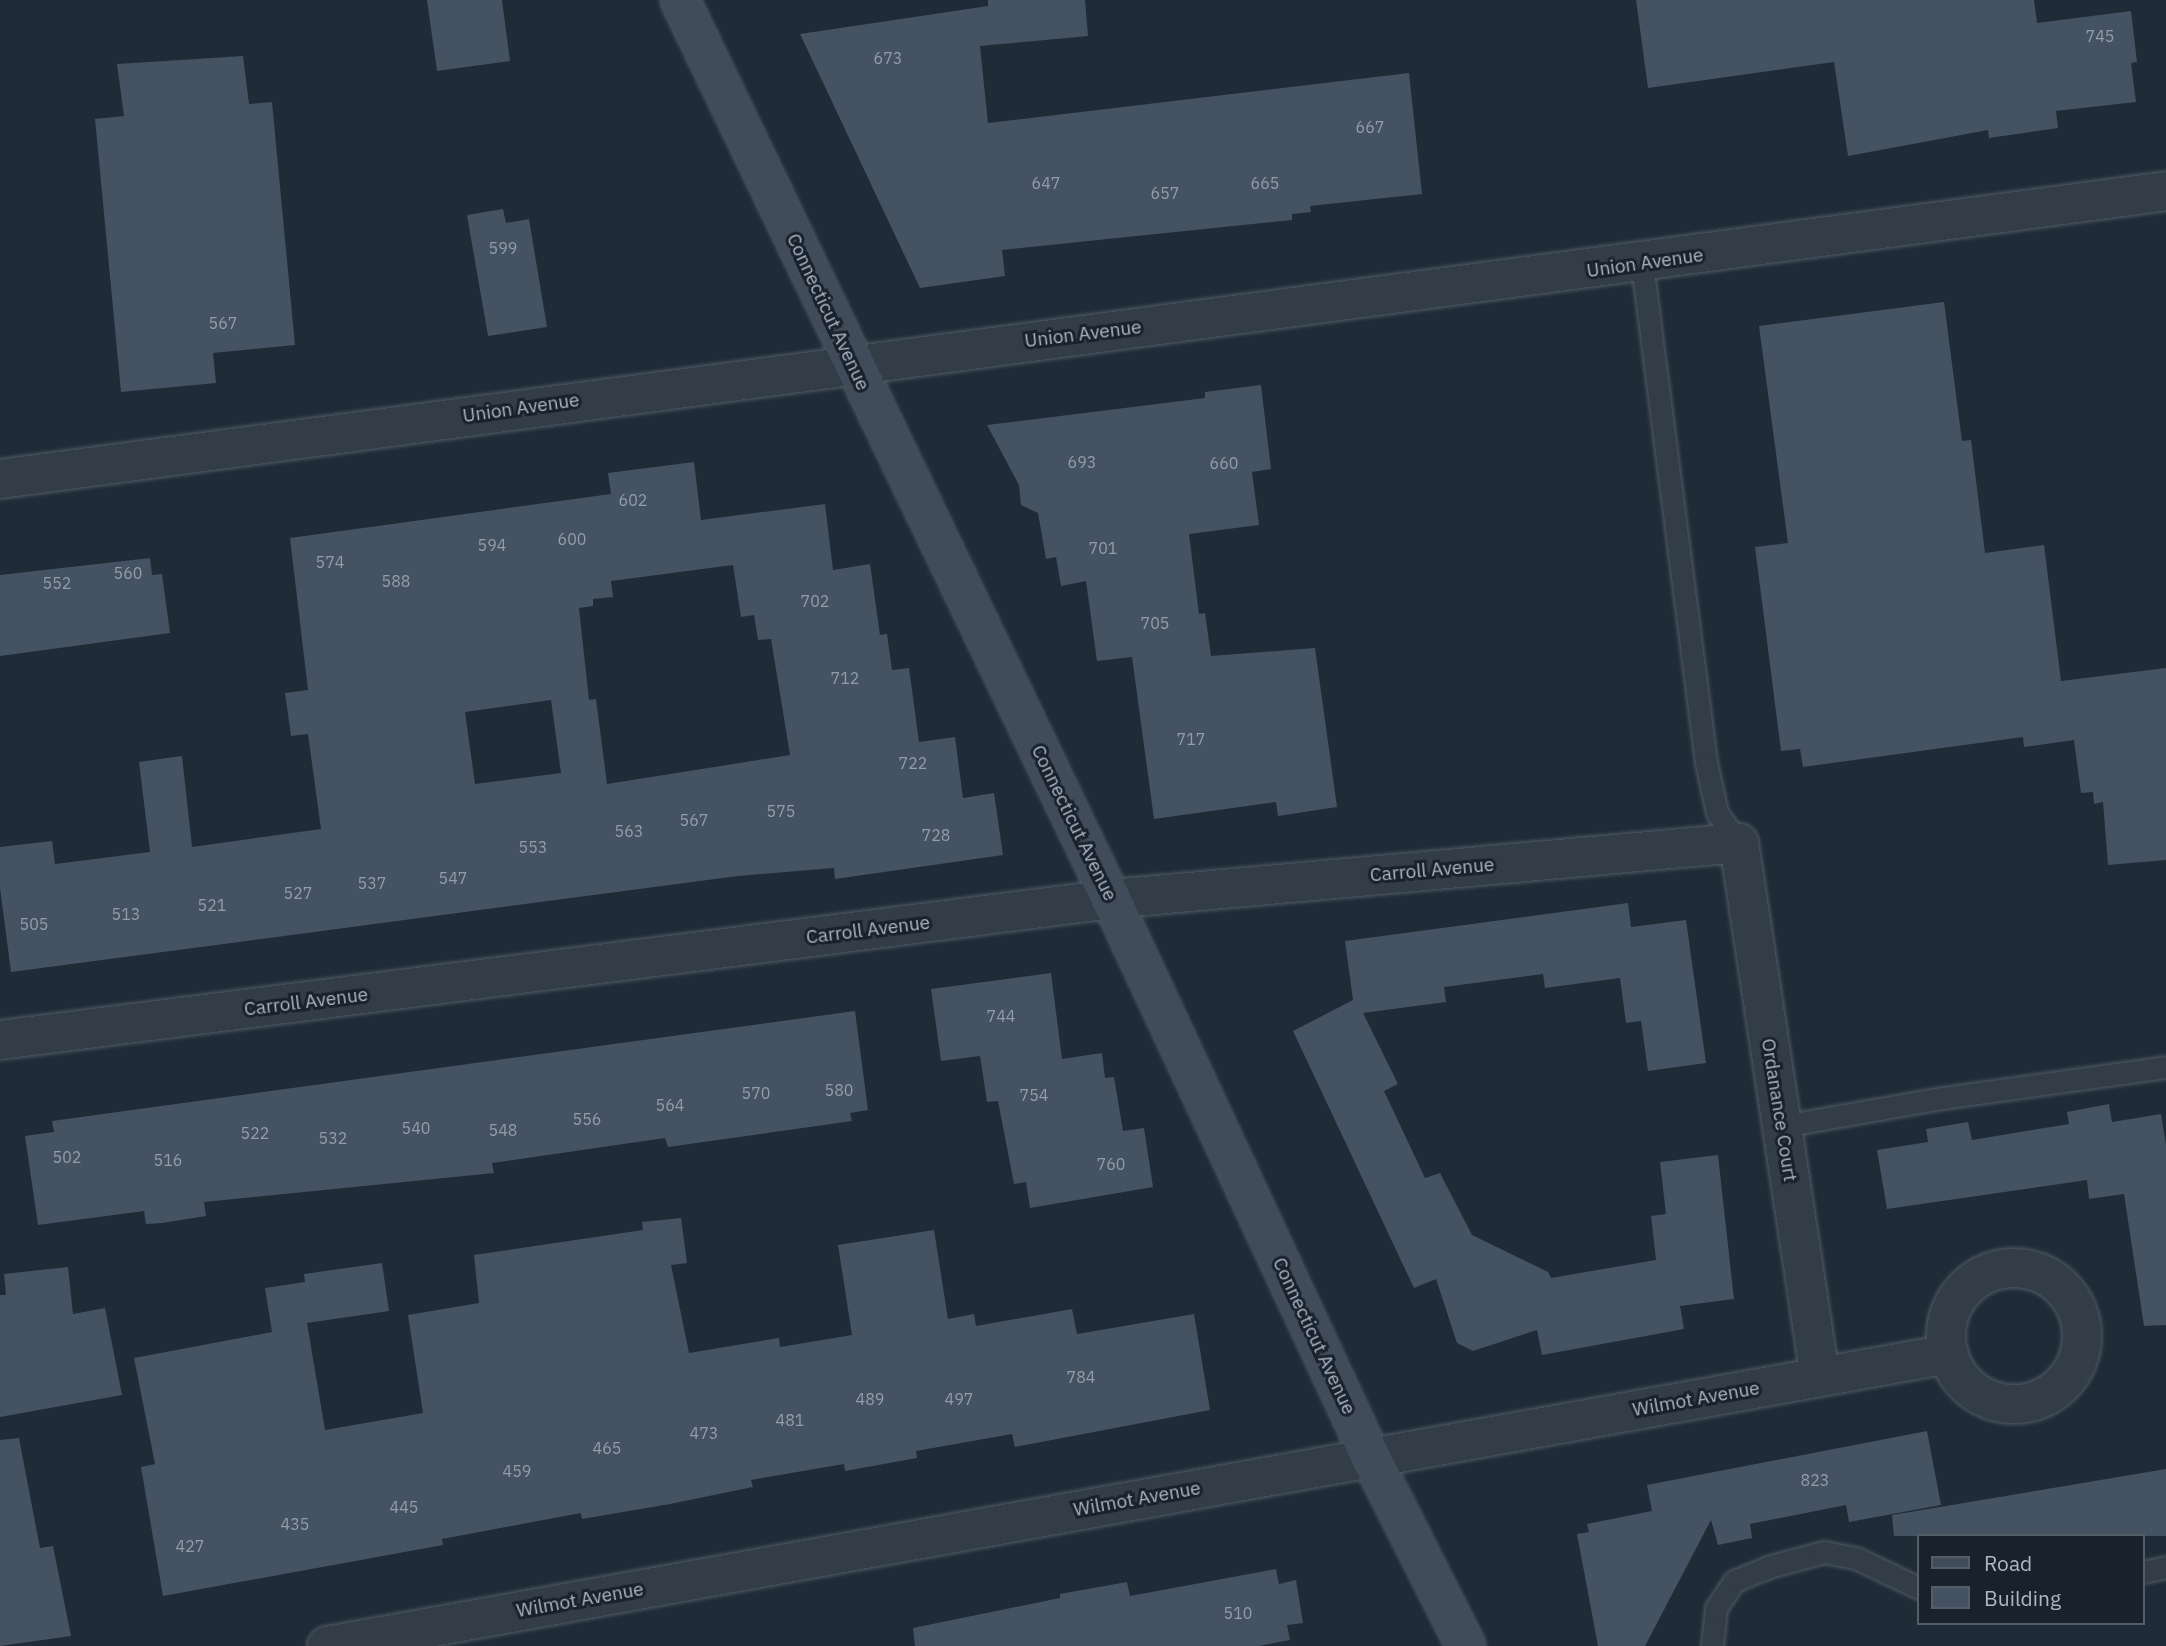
<!DOCTYPE html>
<html>
<head>
<meta charset="utf-8">
<style>
  body { margin:0 }
  #map { position:relative; width:2166px; height:1646px; overflow:hidden; background:#1f2b37; font-family:"IBM Plex Sans",sans-serif }
  div>[style] { position:absolute }
  .building>* { inset:0; background:#455261 }
  .roads { filter:drop-shadow(0 0 2px #505a65) drop-shadow(0 0 2px #505a65) }
  .service>* { height:21px; margin:-10.5px; padding:0 10.5px; transform-origin:10.5px; border-radius:10.5px; background:#333d47 }
  .minor>* { height:38px; margin:-19px; padding:0 19px; transform-origin:19px; border-radius:19px; background:#333d47 }
  .minor>.ring { margin:-19px; padding:0; box-sizing:content-box; background:none; border:38px solid #333d47; border-radius:50% }
  .secondary>* { height:38px; margin:-19px; padding:0 19px; transform-origin:19px; border-radius:19px; background:#414c5a }
  span { translate:-50% -50%; white-space:nowrap; text-align:center; line-height:1.15; -webkit-text-stroke:6px #19222c; paint-order:stroke }
  .number-label { font-size:16px; color:#939eab }
  .number-label span { -webkit-text-stroke-width:0 }
  .street-label { font-size:19px; color:#adb7c4 }
  .legend { position:absolute; left:1917px; top:1534px; width:228px; height:91px; box-sizing:border-box; background:#19222c; border:2px solid #545e69; margin:0; padding:9px 12px; list-style:none; font-size:21px; color:#adb7c4 }
  .legend li { display:flex; align-items:center; gap:14px; height:35px }
  .legend b { width:35px; border:2px solid #545e69 }
</style>
</head>
<body>
<div id="map">
  <div class="building">
    <div style="clip-path:polygon(427px 0,502px 0,510px 61px,437px 71px)"></div>
    <div style="clip-path:polygon(988px 0,1085px 0,1088px 36px,980px 46px,988px 123px,1409px 73px,1422px 194px,1310px 206px,1311px 212px,1292px 214px,1292px 220px,1002px 250px,1005px 276px,920px 288px,800px 34px,988px 6px)"></div>
    <div style="clip-path:polygon(1636px 0,2034px 0,2037px 23px,2131px 11px,2137px 62px,2131px 63px,2136px 102px,2056px 111px,2058px 128px,1989px 138px,1988px 130px,1848px 156px,1834px 62px,1648px 88px)"></div>
    <div style="clip-path:polygon(243px 56px,249px 104px,272px 102px,295px 345px,213px 353px,216px 383px,121px 392px,95px 119px,124px 116px,117px 64px)"></div>
    <div style="clip-path:polygon(503px 209px,506px 223px,529px 219px,547px 327px,488px 336px,467px 215px)"></div>
    <div style="clip-path:polygon(1944px 302px,1962px 441px,1971px 440px,1985px 553px,2044px 545px,2061px 681px,2166px 668px,2166px 860px,2108px 865px,2103px 802px,2094px 804px,2093px 792px,2081px 793px,2074px 740px,2024px 747px,2023px 737px,1803px 767px,1800px 749px,1781px 751px,1755px 547px,1788px 543px,1759px 326px)"></div>
    <div style="clip-path:polygon(1261px 385px,1271px 469px,1252px 472px,1259px 525px,1189px 534px,1199px 614px,1205px 613px,1211px 656px,1315px 648px,1337px 807px,1278px 816px,1276px 802px,1154px 819px,1132px 657px,1097px 661px,1086px 581px,1061px 586px,1056px 557px,1046px 559px,1038px 513px,1021px 505px,1019px 485px,987px 425px,1205px 398px,1205px 392px)"></div>
    <div style="clip-path:polygon(evenodd,694px 462px,701px 520px,825px 504px,833px 570px,870px 564px,880px 635px,887px 634px,892px 670px,909px 668px,919px 742px,955px 737px,963px 798px,994px 793px,1003px 855px,835px 879px,834px 868px,738px 876px,11px 972px,0 888px,0 847px,52px 841px,55px 864px,150px 852px,139px 762px,182px 756px,192px 847px,321px 829px,308px 734px,291px 736px,285px 693px,308px 690px,290px 538px,611px 494px,608px 473px,694px 462px,733px 565px,741px 617px,754px 615px,758px 640px,771px 639px,790px 755px,607px 784px,596px 699px,589px 700px,579px 608px,593px 606px,593px 599px,613px 597px,611px 581px,733px 565px,694px 462px,551px 700px,561px 773px,475px 784px,465px 712px,551px 700px)"></div>
    <div style="clip-path:polygon(150px 558px,152px 575px,162px 574px,170px 633px,0 656px,0 575px)"></div>
    <div style="clip-path:polygon(1628px 903px,1631px 927px,1686px 920px,1706px 1063px,1648px 1071px,1641px 1021px,1626px 1023px,1620px 978px,1545px 988px,1543px 974px,1444px 987px,1446px 1002px,1363px 1013px,1398px 1084px,1384px 1091px,1425px 1178px,1440px 1173px,1472px 1235px,1548px 1272px,1551px 1278px,1656px 1260px,1651px 1216px,1666px 1214px,1660px 1162px,1718px 1155px,1734px 1299px,1680px 1306px,1684px 1329px,1542px 1355px,1537px 1330px,1473px 1351px,1457px 1343px,1436px 1279px,1414px 1288px,1293px 1031px,1353px 1000px,1345px 941px)"></div>
    <div style="clip-path:polygon(1051px 973px,1062px 1059px,1102px 1053px,1105px 1078px,1114px 1077px,1123px 1131px,1144px 1128px,1153px 1187px,1030px 1208px,1026px 1182px,1014px 1184px,998px 1101px,987px 1102px,980px 1056px,941px 1061px,931px 989px)"></div>
    <div style="clip-path:polygon(855px 1011px,868px 1110px,850px 1113px,852px 1121px,668px 1147px,665px 1138px,492px 1163px,494px 1173px,204px 1202px,206px 1216px,162px 1223px,146px 1224px,144px 1211px,38px 1225px,25px 1136px,54px 1132px,52px 1121px)"></div>
    <div style="clip-path:polygon(2109px 1104px,2112px 1122px,2161px 1114px,2166px 1145px,2166px 1325px,2144px 1326px,2124px 1194px,2089px 1199px,2087px 1180px,1887px 1209px,1877px 1150px,1928px 1142px,1926px 1129px,1968px 1122px,1972px 1140px,2069px 1124px,2067px 1112px)"></div>
    <div style="clip-path:polygon(681px 1218px,687px 1263px,671px 1265px,689px 1353px,779px 1338px,780px 1347px,852px 1335px,838px 1245px,934px 1230px,948px 1319px,974px 1314px,976px 1326px,1072px 1309px,1077px 1334px,1194px 1314px,1210px 1410px,1015px 1447px,1012px 1434px,916px 1451px,917px 1458px,845px 1471px,844px 1464px,751px 1480px,753px 1487px,670px 1504px,582px 1519px,581px 1513px,442px 1539px,443px 1545px,163px 1596px,141px 1467px,155px 1464px,134px 1358px,272px 1332px,265px 1288px,305px 1282px,304px 1274px,382px 1263px,389px 1311px,307px 1323px,325px 1430px,423px 1413px,408px 1315px,479px 1303px,474px 1255px,643px 1230px,642px 1222px)"></div>
    <div style="clip-path:polygon(68px 1267px,73px 1314px,105px 1308px,122px 1395px,0 1417px,0 1295px,6px 1295px,4px 1274px)"></div>
    <div style="clip-path:polygon(1927px 1431px,1941px 1505px,1849px 1522px,1846px 1505px,1750px 1524px,1752px 1538px,1718px 1545px,1711px 1520px,1645px 1646px,1598px 1646px,1577px 1534px,1589px 1532px,1587px 1524px,1652px 1511px,1647px 1485px)"></div>
    <div style="clip-path:polygon(19px 1438px,40px 1548px,53px 1546px,71px 1636px,0 1646px,0 1440px)"></div>
    <div style="clip-path:polygon(2166px 1469px,2166px 1536px,1894px 1536px,1892px 1515px)"></div>
    <div style="clip-path:polygon(1276px 1569px,1279px 1584px,1296px 1580px,1303px 1623px,1287px 1625px,1290px 1640px,1259px 1646px,915px 1646px,913px 1628px,1060px 1598px,1060px 1594px,1127px 1582px,1130px 1596px)"></div>
  </div>
  <div class="roads">
    <div class="service">
      <div style="left:1642px;top:264px;width:502px;rotate:82.68deg"></div>
      <div style="left:1706px;top:762px;width:52px;rotate:77.8deg"></div>
      <div style="left:1717px;top:813px;width:37px;rotate:54deg"></div>
      <div style="left:1782px;top:1126px;width:163px;rotate:-9.9deg"></div>
      <div style="left:1943px;top:1098px;width:225px;rotate:-7.9deg"></div>
      <div style="left:2143px;top:1572px;width:24px;rotate:-12deg"></div>
      <div style="left:1712px;top:1646px;width:38px;rotate:-84deg"></div>
      <div style="left:1716px;top:1608px;width:32px;rotate:-56deg"></div>
      <div style="left:1734px;top:1581px;width:37px;rotate:-22deg"></div>
      <div style="left:1768px;top:1567px;width:58px;rotate:-15deg"></div>
      <div style="left:1824px;top:1552px;width:33px;rotate:11deg"></div>
      <div style="left:1856px;top:1558px;width:70px;rotate:25.5deg"></div>
    </div>
    <div class="minor">
      <div style="left:0;top:479px;width:2185px;rotate:-7.57deg"></div>
      <div style="left:0;top:1040px;width:1120px;rotate:-7.23deg"></div>
      <div style="left:1111px;top:899px;width:630px;rotate:-5.1deg"></div>
      <div style="left:1739px;top:843px;width:540px;rotate:81.37deg"></div>
      <div class="ring" style="left:1946px;top:1268px;width:98px;height:98px"></div>
      <div style="left:327px;top:1646px;width:1648px;rotate:-10.21deg"></div>
    </div>
    <div class="secondary">
      <div style="left:680px;top:0;width:997px;rotate:64.39deg"></div>
      <div style="left:1111px;top:899px;width:614px;rotate:65.06deg"></div>
      <div style="left:1370px;top:1456px;width:213px;rotate:63.2deg"></div>
    </div>
  </div>
  <div class="number-label">
    <span style="left:2100px;top:36px">745</span>
    <span style="left:888px;top:58px">673</span>
    <span style="left:1370px;top:127px">667</span>
    <span style="left:1046px;top:183px">647</span>
    <span style="left:1265px;top:183px">665</span>
    <span style="left:1165px;top:193px">657</span>
    <span style="left:503px;top:248px">599</span>
    <span style="left:223px;top:323px">567</span>
    <span style="left:1082px;top:462px">693</span>
    <span style="left:1224px;top:463px">660</span>
    <span style="left:633px;top:500px">602</span>
    <span style="left:572px;top:539px">600</span>
    <span style="left:492px;top:545px">594</span>
    <span style="left:1103px;top:548px">701</span>
    <span style="left:330px;top:562px">574</span>
    <span style="left:128px;top:573px">560</span>
    <span style="left:396px;top:581px">588</span>
    <span style="left:57px;top:583px">552</span>
    <span style="left:815px;top:601px">702</span>
    <span style="left:1155px;top:623px">705</span>
    <span style="left:845px;top:678px">712</span>
    <span style="left:1191px;top:739px">717</span>
    <span style="left:913px;top:763px">722</span>
    <span style="left:781px;top:811px">575</span>
    <span style="left:694px;top:820px">567</span>
    <span style="left:629px;top:831px">563</span>
    <span style="left:936px;top:835px">728</span>
    <span style="left:533px;top:847px">553</span>
    <span style="left:453px;top:878px">547</span>
    <span style="left:372px;top:883px">537</span>
    <span style="left:298px;top:893px">527</span>
    <span style="left:212px;top:905px">521</span>
    <span style="left:126px;top:914px">513</span>
    <span style="left:34px;top:924px">505</span>
    <span style="left:1001px;top:1016px">744</span>
    <span style="left:839px;top:1090px">580</span>
    <span style="left:756px;top:1093px">570</span>
    <span style="left:1034px;top:1095px">754</span>
    <span style="left:670px;top:1105px">564</span>
    <span style="left:587px;top:1119px">556</span>
    <span style="left:416px;top:1128px">540</span>
    <span style="left:503px;top:1130px">548</span>
    <span style="left:255px;top:1133px">522</span>
    <span style="left:333px;top:1138px">532</span>
    <span style="left:67px;top:1157px">502</span>
    <span style="left:168px;top:1160px">516</span>
    <span style="left:1111px;top:1164px">760</span>
    <span style="left:1081px;top:1377px">784</span>
    <span style="left:870px;top:1399px">489</span>
    <span style="left:959px;top:1399px">497</span>
    <span style="left:790px;top:1420px">481</span>
    <span style="left:704px;top:1433px">473</span>
    <span style="left:607px;top:1448px">465</span>
    <span style="left:517px;top:1471px">459</span>
    <span style="left:1815px;top:1480px">823</span>
    <span style="left:404px;top:1507px">445</span>
    <span style="left:295px;top:1524px">435</span>
    <span style="left:190px;top:1546px">427</span>
    <span style="left:1238px;top:1613px">510</span>
  </div>
  <div class="street-label">
    <span style="left:1645px;top:263px;rotate:-8deg">Union Avenue</span>
    <span style="left:828px;top:312px;rotate:65deg">Connecticut Avenue</span>
    <span style="left:1083px;top:334px;rotate:-7deg">Union Avenue</span>
    <span style="left:521px;top:408px;rotate:-8deg">Union Avenue</span>
    <span style="left:1074px;top:823px;rotate:64deg">Connecticut Avenue</span>
    <span style="left:1432px;top:870px;rotate:-5deg">Carroll Avenue</span>
    <span style="left:868px;top:930px;rotate:-7deg">Carroll Avenue</span>
    <span style="left:306px;top:1002px;rotate:-7deg">Carroll Avenue</span>
    <span style="left:1779px;top:1110px;rotate:81deg">Ordanance Court</span>
    <span style="left:1314px;top:1336px;rotate:65deg">Connecticut Avenue</span>
    <span style="left:1696px;top:1399px;rotate:-10deg">Wilmot Avenue</span>
    <span style="left:1137px;top:1499px;rotate:-10deg">Wilmot Avenue</span>
    <span style="left:580px;top:1600px;rotate:-10deg">Wilmot Avenue</span>
  </div>
  <ul class="legend">
  <li><b style="height:9px;background:#414c5a"></b>Road</li>
  <li><b style="height:19px;background:#455261"></b>Building</li>
  </ul>
</div>
</body>
</html>
